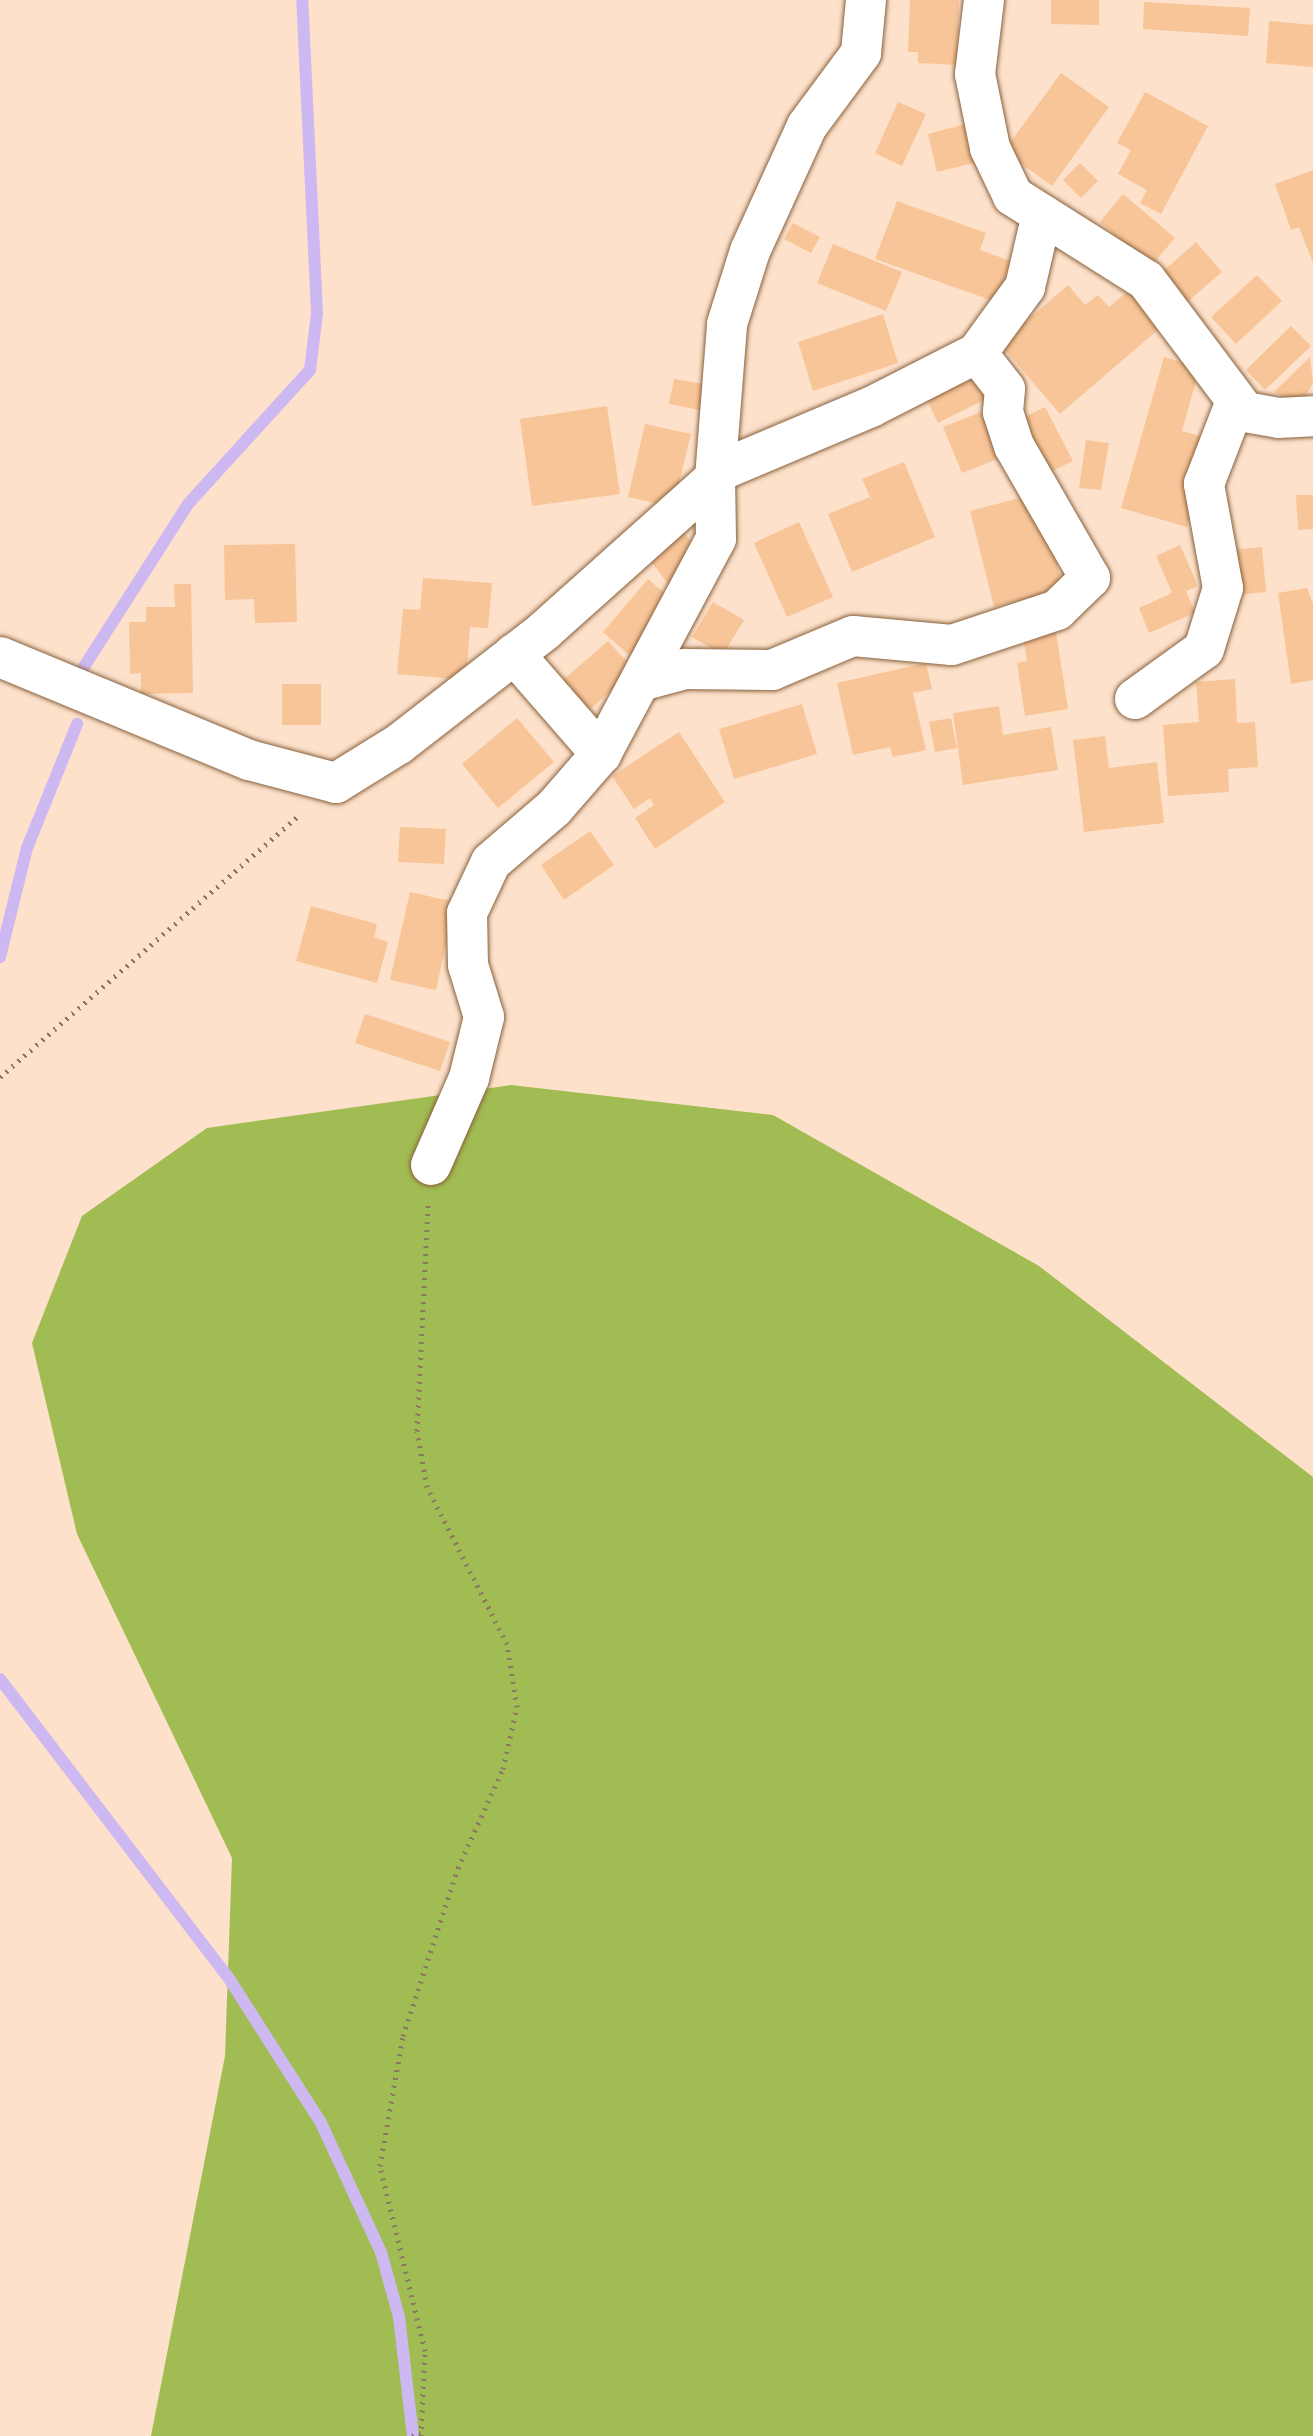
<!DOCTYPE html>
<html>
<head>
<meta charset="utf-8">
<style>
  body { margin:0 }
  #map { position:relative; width:1313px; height:2436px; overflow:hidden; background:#fde1ca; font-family:"Source Sans 3",sans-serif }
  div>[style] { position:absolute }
  .forest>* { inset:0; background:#a0bc52 }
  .stream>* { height:12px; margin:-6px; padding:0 6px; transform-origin:6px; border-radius:6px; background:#ceb8f2 }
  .building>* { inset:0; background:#f8c599 }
  .path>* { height:5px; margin-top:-2.5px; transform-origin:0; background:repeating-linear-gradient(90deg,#8c7764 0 2px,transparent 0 8px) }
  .roads { filter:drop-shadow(0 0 2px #89613d) drop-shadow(0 0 2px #89613d) }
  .street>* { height:40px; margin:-20px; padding:0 20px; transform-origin:20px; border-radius:20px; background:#fff }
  span { translate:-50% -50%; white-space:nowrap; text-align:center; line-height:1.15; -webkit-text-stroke:8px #fff; paint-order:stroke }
</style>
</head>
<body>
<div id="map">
  <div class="forest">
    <div style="clip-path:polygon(511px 1085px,773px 1115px,1039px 1266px,1313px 1477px,1313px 2436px,151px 2436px,225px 2056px,232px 1858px,77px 1534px,32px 1343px,82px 1216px,207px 1128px)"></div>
  </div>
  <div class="stream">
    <div style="left:80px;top:673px;width:201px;rotate:-57.4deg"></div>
    <div style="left:188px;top:504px;width:181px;rotate:-47.7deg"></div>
    <div style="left:310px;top:370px;width:57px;rotate:-83deg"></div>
    <div style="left:317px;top:313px;width:313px;rotate:-92.7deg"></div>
    <div style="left:0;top:957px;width:112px;rotate:-76.1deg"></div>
    <div style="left:27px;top:848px;width:134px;rotate:-68deg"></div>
    <div style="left:0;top:1679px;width:379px;rotate:52.6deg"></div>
    <div style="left:230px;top:1980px;width:169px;rotate:57.5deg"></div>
    <div style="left:321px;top:2123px;width:142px;rotate:65.1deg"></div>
    <div style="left:381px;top:2252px;width:67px;rotate:74.5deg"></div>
    <div style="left:399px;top:2317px;width:120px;rotate:83.3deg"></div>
  </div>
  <div class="building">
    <div style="clip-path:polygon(910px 0,959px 0,957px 65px,918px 63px,918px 52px,908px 52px)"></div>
    <div style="clip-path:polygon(1051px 0,1099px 0,1099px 25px,1051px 24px)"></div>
    <div style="clip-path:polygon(1144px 2px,1250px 8px,1248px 36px,1143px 29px)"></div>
    <div style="clip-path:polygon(1269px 21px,1313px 25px,1313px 67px,1266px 63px)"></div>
    <div style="clip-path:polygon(1061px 73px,1109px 107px,1052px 186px,1004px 151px)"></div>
    <div style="clip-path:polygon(1145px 92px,1208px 126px,1161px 214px,1140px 203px,1147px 190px,1118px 174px,1131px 150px,1117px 143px)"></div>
    <div style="clip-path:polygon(898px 102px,926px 114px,902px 166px,875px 153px)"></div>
    <div style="clip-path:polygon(969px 123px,978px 162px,937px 172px,928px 134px)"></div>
    <div style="clip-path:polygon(1080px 163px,1098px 181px,1081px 198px,1063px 180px)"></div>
    <div style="clip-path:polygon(1313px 170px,1313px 263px,1299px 227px,1291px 230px,1275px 184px)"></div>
    <div style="clip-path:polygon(1123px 194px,1175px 238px,1151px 266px,1100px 222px)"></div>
    <div style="clip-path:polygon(897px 201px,986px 233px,980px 250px,1011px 261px,996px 302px,875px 259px)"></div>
    <div style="clip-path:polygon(793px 223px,820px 237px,811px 253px,784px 239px)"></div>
    <div style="clip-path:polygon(1196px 242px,1222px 272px,1186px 303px,1159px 275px)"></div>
    <div style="clip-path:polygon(833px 244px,902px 272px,886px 311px,817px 283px)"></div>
    <div style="clip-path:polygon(1257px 275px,1282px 301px,1236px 344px,1211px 317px)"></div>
    <div style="clip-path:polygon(1068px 285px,1085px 305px,1098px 295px,1109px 307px,1135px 285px,1167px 322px,1060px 414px,1000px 344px)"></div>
    <div style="clip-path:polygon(883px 314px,898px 363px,813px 391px,798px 342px)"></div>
    <div style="clip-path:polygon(1291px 326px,1311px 346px,1265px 390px,1246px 370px)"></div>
    <div style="clip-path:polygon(1164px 357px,1200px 367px,1182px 431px,1212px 440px,1187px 527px,1121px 508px)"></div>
    <div style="clip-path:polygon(1310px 357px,1313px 383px,1300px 406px,1274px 392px)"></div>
    <div style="clip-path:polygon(973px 366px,988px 398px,938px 423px,922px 390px)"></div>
    <div style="clip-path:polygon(674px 379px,714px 386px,709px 412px,669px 404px)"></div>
    <div style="clip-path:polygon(607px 406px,620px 494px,532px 506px,520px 419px)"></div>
    <div style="clip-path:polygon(1045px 407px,1073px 461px,1046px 474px,1019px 420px)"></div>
    <div style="clip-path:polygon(981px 412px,1000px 458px,962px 473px,943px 427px)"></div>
    <div style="clip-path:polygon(645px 424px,691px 434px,673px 507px,628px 497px)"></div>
    <div style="clip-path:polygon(1086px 440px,1109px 443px,1101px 490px,1079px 488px)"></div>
    <div style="clip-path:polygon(904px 462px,935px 537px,852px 572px,828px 514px,870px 497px,862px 479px)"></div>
    <div style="clip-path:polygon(1039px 493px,1063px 589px,994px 607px,970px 511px)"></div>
    <div style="clip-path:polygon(1296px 495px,1313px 495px,1313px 529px,1298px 530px)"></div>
    <div style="clip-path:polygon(799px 522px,833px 597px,787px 617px,754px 543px)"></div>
    <div style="clip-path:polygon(683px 531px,700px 554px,671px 588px,648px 557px)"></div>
    <div style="clip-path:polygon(295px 544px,297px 622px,255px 623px,254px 599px,225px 600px,224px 545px)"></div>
    <div style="clip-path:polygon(1180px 545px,1198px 586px,1186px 591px,1195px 613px,1149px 633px,1139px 608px,1172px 593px,1156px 556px)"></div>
    <div style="clip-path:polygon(1262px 547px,1266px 592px,1234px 595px,1230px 550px)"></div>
    <div style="clip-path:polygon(423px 578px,492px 583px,488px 628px,470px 627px,466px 680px,397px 674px,403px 609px,420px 610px)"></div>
    <div style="clip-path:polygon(648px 579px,675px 602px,629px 655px,603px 632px)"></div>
    <div style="clip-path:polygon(174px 584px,191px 584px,193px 693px,141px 694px,141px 673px,130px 674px,129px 622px,146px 622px,146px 607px,175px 607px)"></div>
    <div style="clip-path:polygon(1307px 588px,1313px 603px,1313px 680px,1291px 684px,1278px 593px)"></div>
    <div style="clip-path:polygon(713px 602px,744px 620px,723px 655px,692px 637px)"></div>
    <div style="clip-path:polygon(1055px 626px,1068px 709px,1025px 716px,1017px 663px,1027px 661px,1022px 631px)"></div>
    <div style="clip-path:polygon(608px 641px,634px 670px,589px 710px,563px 680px)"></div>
    <div style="clip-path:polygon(926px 663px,932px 689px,913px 693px,926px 750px,893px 757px,890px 747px,853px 755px,837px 683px)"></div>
    <div style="clip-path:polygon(1235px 679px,1237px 723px,1255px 722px,1258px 767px,1228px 769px,1229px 792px,1168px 796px,1163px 725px,1199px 722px,1196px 682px)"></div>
    <div style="clip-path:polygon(282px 684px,321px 684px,321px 725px,282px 725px)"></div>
    <div style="clip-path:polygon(802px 704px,817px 754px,734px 779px,719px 729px)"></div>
    <div style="clip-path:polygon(999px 706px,1003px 735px,1051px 727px,1058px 770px,963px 785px,953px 713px)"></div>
    <div style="clip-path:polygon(517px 718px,554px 762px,498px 808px,462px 764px)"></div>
    <div style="clip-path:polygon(951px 718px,957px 748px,935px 752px,929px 722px)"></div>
    <div style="clip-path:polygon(679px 732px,725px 802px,655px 849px,635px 818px,654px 805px,650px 798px,634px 809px,612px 776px)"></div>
    <div style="clip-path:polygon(1105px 736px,1109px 768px,1157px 762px,1164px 823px,1084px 832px,1073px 740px)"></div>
    <div style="clip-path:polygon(400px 827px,446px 829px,444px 864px,398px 862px)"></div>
    <div style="clip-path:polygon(590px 831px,614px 865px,564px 900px,541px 865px)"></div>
    <div style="clip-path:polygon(410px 892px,455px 902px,436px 990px,390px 980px)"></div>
    <div style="clip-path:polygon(311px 906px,377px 924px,374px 937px,388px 942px,377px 983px,296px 961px)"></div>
    <div style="clip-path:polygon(365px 1014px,450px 1042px,440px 1071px,355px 1043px)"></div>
  </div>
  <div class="path">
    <div style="left:0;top:1077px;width:398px;rotate:-41.2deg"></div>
    <div style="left:412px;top:2436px;width:9px;rotate:-18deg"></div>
    <div style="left:421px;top:2436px;width:85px;rotate:-87.3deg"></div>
    <div style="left:425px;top:2351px;width:190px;rotate:-103.7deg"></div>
    <div style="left:380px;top:2166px;width:132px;rotate:-80deg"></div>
    <div style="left:403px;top:2036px;width:177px;rotate:-71.9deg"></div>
    <div style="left:458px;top:1868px;width:109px;rotate:-65.6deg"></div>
    <div style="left:503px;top:1769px;width:64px;rotate:-77.3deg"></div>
    <div style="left:517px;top:1707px;width:64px;rotate:-99deg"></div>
    <div style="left:507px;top:1644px;width:176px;rotate:-117deg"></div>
    <div style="left:427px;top:1487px;width:57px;rotate:-100.1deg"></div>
    <div style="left:417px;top:1431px;width:229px;rotate:-87.2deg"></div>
  </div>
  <div class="roads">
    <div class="street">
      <div style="left:984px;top:0;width:75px;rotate:96.9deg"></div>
      <div style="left:975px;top:74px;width:76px;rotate:78.5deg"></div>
      <div style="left:990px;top:148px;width:53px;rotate:64.4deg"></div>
      <div style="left:1013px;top:196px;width:157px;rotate:32.3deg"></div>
      <div style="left:1146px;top:280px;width:165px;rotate:53.1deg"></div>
      <div style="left:1245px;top:412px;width:34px;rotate:10deg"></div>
      <div style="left:1278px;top:418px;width:35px;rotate:-3deg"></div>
      <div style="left:717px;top:472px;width:167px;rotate:-22.9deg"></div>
      <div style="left:871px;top:407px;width:119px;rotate:-27deg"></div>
      <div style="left:977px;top:353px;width:82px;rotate:-54deg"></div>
      <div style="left:1025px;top:287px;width:71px;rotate:-76.9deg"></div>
      <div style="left:514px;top:654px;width:133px;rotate:49deg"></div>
      <div style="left:0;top:657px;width:269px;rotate:22.5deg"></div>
      <div style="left:249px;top:760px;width:90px;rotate:14.8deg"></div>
      <div style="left:336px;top:783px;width:74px;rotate:-31.8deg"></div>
      <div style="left:399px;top:744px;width:184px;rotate:-37.9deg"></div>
      <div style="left:544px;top:631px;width:229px;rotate:-41.8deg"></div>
      <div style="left:715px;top:478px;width:154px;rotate:-85.5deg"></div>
      <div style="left:727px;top:324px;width:77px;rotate:-72.5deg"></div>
      <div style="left:750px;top:251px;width:137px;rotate:-65.5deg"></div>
      <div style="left:807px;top:126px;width:91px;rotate:-53.5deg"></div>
      <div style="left:861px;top:53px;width:53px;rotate:-84.6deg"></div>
      <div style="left:641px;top:681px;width:46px;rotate:-15.3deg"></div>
      <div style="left:685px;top:669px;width:87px;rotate:0.7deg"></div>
      <div style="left:772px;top:670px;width:88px;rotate:-22.8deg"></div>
      <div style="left:853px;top:636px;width:99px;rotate:5.2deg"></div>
      <div style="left:952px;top:645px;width:111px;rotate:-18.4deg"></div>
      <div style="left:1057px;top:610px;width:46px;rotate:-44.1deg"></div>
      <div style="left:1090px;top:578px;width:152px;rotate:-119.9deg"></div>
      <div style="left:1014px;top:446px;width:36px;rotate:-108deg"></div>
      <div style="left:1003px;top:412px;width:23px;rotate:-85deg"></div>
      <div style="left:1005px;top:389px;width:46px;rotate:-127.9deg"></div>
      <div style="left:1135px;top:699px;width:85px;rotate:-35.9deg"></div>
      <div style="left:1204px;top:649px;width:64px;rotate:-72.7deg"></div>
      <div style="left:1223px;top:588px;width:106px;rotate:-100.4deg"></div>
      <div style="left:1204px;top:484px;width:89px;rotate:-68.9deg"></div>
      <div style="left:431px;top:1165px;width:95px;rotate:-66.4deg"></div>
      <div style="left:469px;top:1078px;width:63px;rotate:-76.2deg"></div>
      <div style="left:484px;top:1017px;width:54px;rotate:-107.1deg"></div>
      <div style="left:468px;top:965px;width:52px;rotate:-91.1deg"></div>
      <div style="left:467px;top:913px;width:56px;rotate:-64.8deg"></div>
      <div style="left:491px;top:862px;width:83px;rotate:-40.6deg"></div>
      <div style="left:554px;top:808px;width:72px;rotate:-49deg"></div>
      <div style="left:601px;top:754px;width:244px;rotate:-61.9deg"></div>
      <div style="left:716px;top:539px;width:61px;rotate:-90.9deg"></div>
    </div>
  </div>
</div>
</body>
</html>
